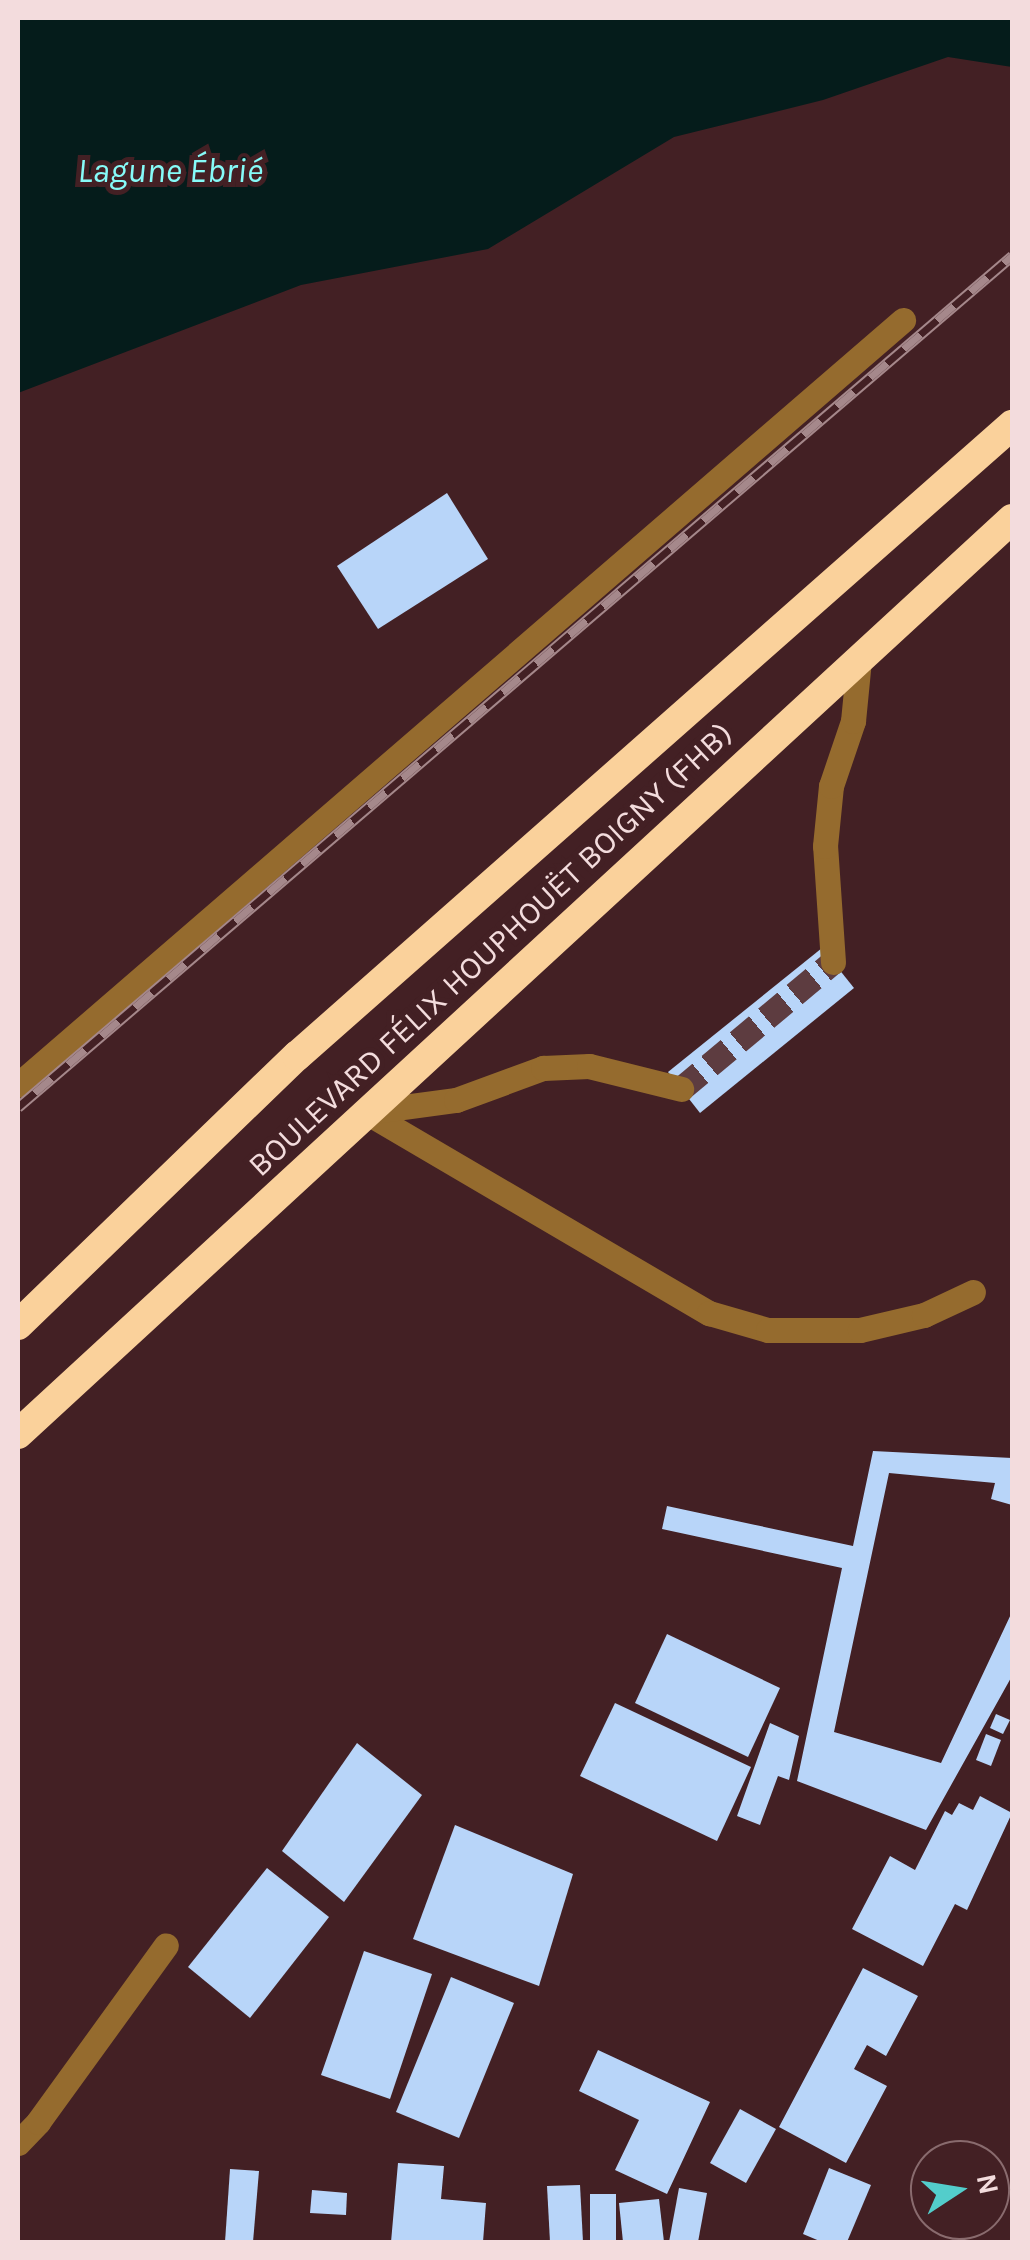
<!DOCTYPE html>
<html>
<head>
<meta charset="utf-8">
<style>
  body { margin:0 }
  #map { position:relative; width:1030px; height:2260px; overflow:hidden; background:#432024; font-family:Karla,sans-serif }
  div>[style] { position:absolute }
  .water>* { inset:0; background:#051c1b }
  .building>* { inset:0; background:#b8d5f9 }
  .minor-tunnel>* { height:25px; margin-top:-12.5px; transform-origin:0; background:repeating-linear-gradient(90deg,#5d3c40 0 25px,transparent 0 37px) }
  .minor>* { height:25px; margin:-12.5px; padding:0 12.5px; transform-origin:12.5px; border-radius:12.5px; background:#956b2e }
  .highway>* { height:30px; margin:-15px; padding:0 15px; transform-origin:15px; border-radius:15px; background:#fad19b }
  .rail>* { height:11px; margin-top:-5.5px; transform-origin:0; background:repeating-linear-gradient(90deg,#432024 0 22px,#a5888b 0 44px); box-sizing:border-box; border-block:2px solid #a5888b }
  span { translate:-50% -50%; white-space:nowrap; text-align:center; line-height:1.15; -webkit-text-stroke:10px #432024; paint-order:stroke }
  .street-label { font-size:32px; color:#f3dcdd }
  .water-label { font-size:35px; color:#86fbf8; font-style:italic }
  .frame { position:absolute; inset:0; border:20px solid #f3dcdd; pointer-events:none }
  .north { position:absolute; left:910px; top:2140px; width:100px; height:100px; box-sizing:border-box; background:#432024; border:2px solid #896b6e; border-radius:50%; rotate:78deg; font-size:28px; font-weight:700; line-height:40px; text-align:center; color:#f3dcdd }
  .north::after { content:''; display:block; margin:auto; width:35px; height:45px; background:#53cdcb; clip-path:polygon(50% 0,100% 100%,50% 72%,0 100%) }
</style>
</head>
<body>
<div id="map">
  <div class="water">
    <div style="clip-path:polygon(18px 18px,1012px 18px,1012px 67px,948px 57px,823px 100px,674px 137px,488px 249px,301px 285px,18px 393px)"></div>
  </div>
  <div class="building">
    <div style="clip-path:polygon(447px 493px,488px 559px,378px 629px,337px 566px)"></div>
    <div style="clip-path:polygon(822px 948px,854px 988px,700px 1113px,668px 1072px)"></div>
    <div style="clip-path:polygon(873px 1451px,1012px 1458px,1012px 1505px,991px 1499px,995px 1483px,889px 1473px,834px 1732px,941px 1763px,1012px 1612px,1012px 1676px,926px 1830px,797px 1781px,842px 1568px,662px 1529px,667px 1506px,853px 1546px)"></div>
    <div style="clip-path:polygon(667px 1634px,780px 1688px,748px 1757px,635px 1703px)"></div>
    <div style="clip-path:polygon(615px 1703px,751px 1767px,717px 1841px,580px 1776px)"></div>
    <div style="clip-path:polygon(996px 1714px,1010px 1720px,1003px 1734px,990px 1728px)"></div>
    <div style="clip-path:polygon(770px 1723px,799px 1736px,789px 1780px,778px 1776px,760px 1825px,737px 1816px)"></div>
    <div style="clip-path:polygon(986px 1734px,1001px 1740px,991px 1766px,976px 1760px)"></div>
    <div style="clip-path:polygon(357px 1743px,422px 1795px,344px 1902px,282px 1851px)"></div>
    <div style="clip-path:polygon(980px 1796px,1012px 1813px,967px 1910px,955px 1904px,923px 1966px,852px 1929px,890px 1856px,915px 1870px,945px 1811px,952px 1815px,959px 1803px,973px 1810px)"></div>
    <div style="clip-path:polygon(455px 1825px,573px 1874px,539px 1986px,413px 1939px)"></div>
    <div style="clip-path:polygon(267px 1868px,329px 1917px,250px 2018px,188px 1967px)"></div>
    <div style="clip-path:polygon(364px 1951px,432px 1974px,390px 2099px,321px 2075px)"></div>
    <div style="clip-path:polygon(863px 1968px,918px 1996px,886px 2056px,867px 2045px,854px 2069px,887px 2086px,846px 2163px,779px 2127px)"></div>
    <div style="clip-path:polygon(451px 1977px,514px 2003px,459px 2138px,396px 2112px)"></div>
    <div style="clip-path:polygon(598px 2050px,710px 2102px,667px 2194px,615px 2170px,639px 2120px,579px 2091px)"></div>
    <div style="clip-path:polygon(740px 2109px,776px 2129px,746px 2183px,710px 2163px)"></div>
    <div style="clip-path:polygon(398px 2163px,444px 2166px,441px 2199px,486px 2203px,483px 2242px,391px 2242px)"></div>
    <div style="clip-path:polygon(829px 2168px,871px 2185px,847px 2242px,822px 2242px,803px 2234px)"></div>
    <div style="clip-path:polygon(230px 2169px,259px 2171px,253px 2242px,225px 2242px)"></div>
    <div style="clip-path:polygon(580px 2185px,583px 2242px,550px 2242px,547px 2186px)"></div>
    <div style="clip-path:polygon(679px 2188px,707px 2193px,698px 2242px,669px 2242px)"></div>
    <div style="clip-path:polygon(312px 2190px,347px 2193px,346px 2215px,310px 2213px)"></div>
    <div style="clip-path:polygon(590px 2194px,616px 2194px,616px 2242px,590px 2242px)"></div>
    <div style="clip-path:polygon(659px 2199px,664px 2242px,623px 2242px,619px 2203px)"></div>
  </div>
  <div class="minor-tunnel">
    <div style="left:681px;top:1089px;width:198px;rotate:-39.9deg"></div>
  </div>
  <div class="minor">
    <div style="left:833px;top:962px;width:116px;rotate:-93.9deg"></div>
    <div style="left:825px;top:846px;width:60px;rotate:-84.3deg"></div>
    <div style="left:831px;top:786px;width:69px;rotate:-71.3deg"></div>
    <div style="left:853px;top:721px;width:61px;rotate:-84.4deg"></div>
    <div style="left:18px;top:1085px;width:1170px;rotate:-40.84deg"></div>
    <div style="left:366px;top:1112px;width:398px;rotate:30.4deg"></div>
    <div style="left:709px;top:1313px;width:61px;rotate:16.1deg"></div>
    <div style="left:768px;top:1330px;width:92px"></div>
    <div style="left:860px;top:1330px;width:66px;rotate:-13.2deg"></div>
    <div style="left:924px;top:1315px;width:54px;rotate:-25.1deg"></div>
    <div style="left:366px;top:1112px;width:91px;rotate:-7.6deg"></div>
    <div style="left:456px;top:1100px;width:93px;rotate:-20.2deg"></div>
    <div style="left:543px;top:1068px;width:46px;rotate:-2.5deg"></div>
    <div style="left:589px;top:1066px;width:95px;rotate:14deg"></div>
    <div style="left:18px;top:2143px;width:29px;rotate:-46deg"></div>
    <div style="left:38px;top:2122px;width:218px;rotate:-54.1deg"></div>
  </div>
  <div class="highway">
    <div style="left:18px;top:1325px;width:388px;rotate:-44deg"></div>
    <div style="left:297px;top:1056px;width:954px;rotate:-41.43deg"></div>
    <div style="left:18px;top:1434px;width:1351px;rotate:-42.63deg"></div>
  </div>
  <div class="rail">
    <div style="left:18px;top:1107px;width:1309px;rotate:-40.57deg"></div>
  </div>
  <div class="street-label">
    <span style="left:491px;top:950px;rotate:-43deg">BOULEVARD FÉLIX HOUPHOUËT BOIGNY (FHB)</span>
  </div>
  <div class="water-label">
    <span style="left:170px;top:171px">Lagune Ébrié</span>
  </div>
  <div class="frame"></div>
  <div class="north">N</div>
</div>
</body>
</html>
